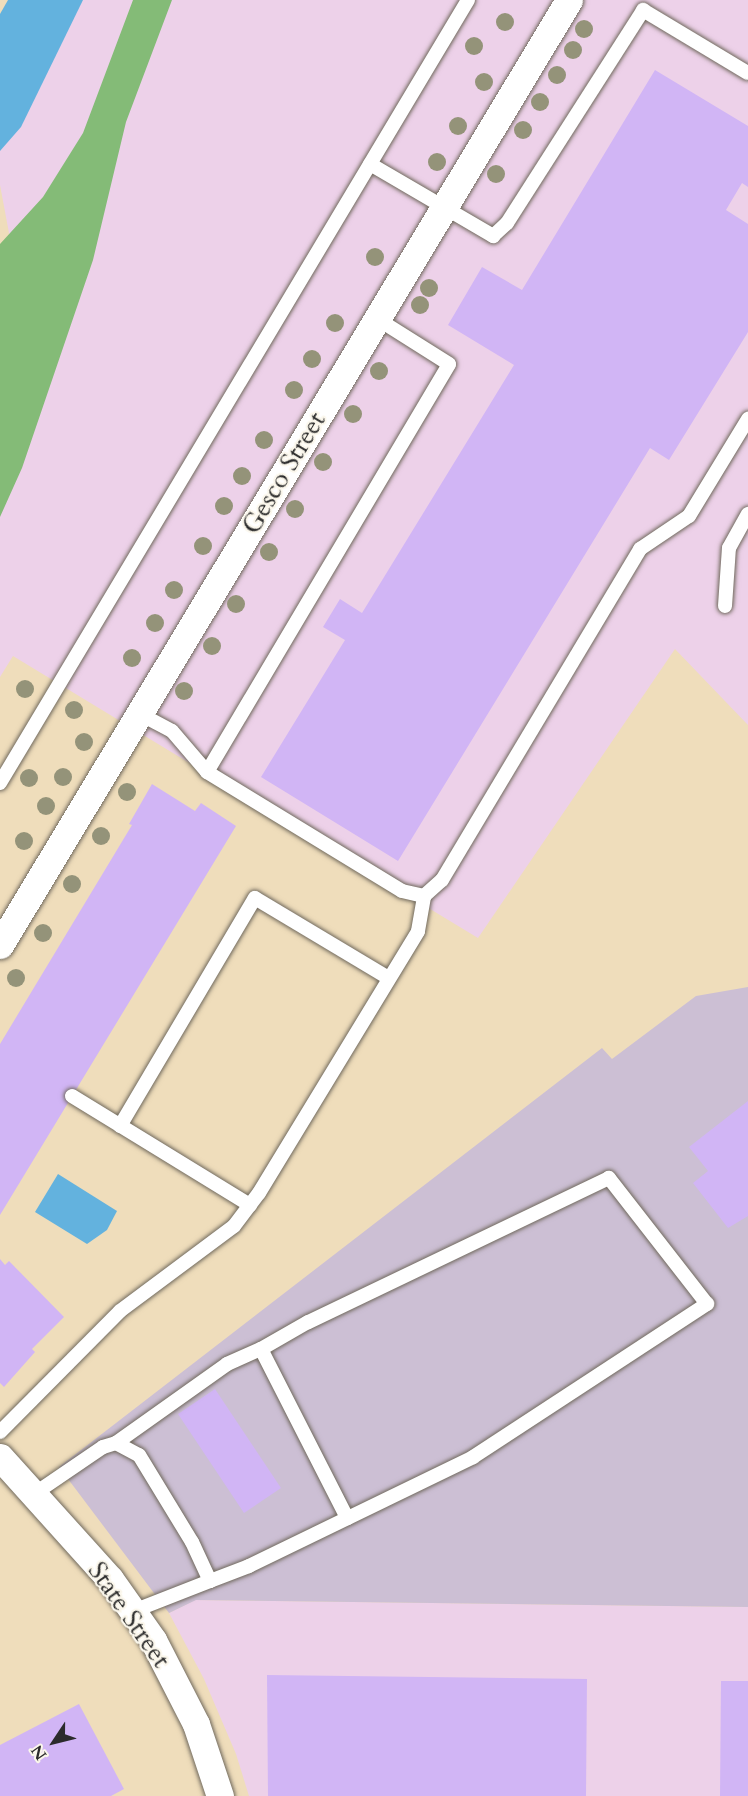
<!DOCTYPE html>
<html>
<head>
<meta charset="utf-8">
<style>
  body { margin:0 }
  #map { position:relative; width:748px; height:1796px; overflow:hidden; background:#efddbb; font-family:Cardo,serif }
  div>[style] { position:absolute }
  .built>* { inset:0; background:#edd1e9 }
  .industrial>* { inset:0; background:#ccbfd4 }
  .forest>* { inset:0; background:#84bb77 }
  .water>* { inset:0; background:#63b2de }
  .building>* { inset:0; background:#d1b5f5 }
  .roads { filter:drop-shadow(0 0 2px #70695d) drop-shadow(0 0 2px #70695d) }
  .lane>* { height:14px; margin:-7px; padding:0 7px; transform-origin:7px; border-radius:7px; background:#fff }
  .street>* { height:27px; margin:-13.5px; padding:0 13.5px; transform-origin:13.5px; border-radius:13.5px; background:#fff }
  .trees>* { width:18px; height:18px; margin:-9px; border-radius:50%; background:#949379 }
  span { translate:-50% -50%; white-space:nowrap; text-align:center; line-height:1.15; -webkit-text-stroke:4.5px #fbf7ec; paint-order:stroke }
  .street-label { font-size:26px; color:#2b2b2b }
  .north { position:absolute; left:24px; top:1712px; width:60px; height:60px; -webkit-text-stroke:4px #fbf7ec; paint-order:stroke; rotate:235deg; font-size:16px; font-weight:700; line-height:24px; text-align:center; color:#2b2b2b }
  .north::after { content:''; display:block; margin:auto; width:21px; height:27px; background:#2b2b2b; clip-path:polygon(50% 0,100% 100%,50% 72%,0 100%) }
</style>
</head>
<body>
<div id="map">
  <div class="built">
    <div style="clip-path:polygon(50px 0,748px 0,748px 725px,675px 649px,478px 938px,13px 656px,0 677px,0 481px,42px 409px,0 185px,0 89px)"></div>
    <div style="clip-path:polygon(195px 1600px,748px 1607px,748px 1796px,249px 1796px,236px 1754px,204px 1679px,169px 1613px)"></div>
  </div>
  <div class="industrial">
    <div style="clip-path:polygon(748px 987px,748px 1607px,196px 1600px,169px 1613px,59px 1467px,602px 1048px,612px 1059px,696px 996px)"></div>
  </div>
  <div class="forest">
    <div style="clip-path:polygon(133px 0,172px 0,126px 122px,93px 260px,22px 468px,0 517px,0 244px,43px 197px,83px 133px)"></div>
  </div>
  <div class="water">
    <div style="clip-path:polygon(8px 0,83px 0,21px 127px,0 151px,0 14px)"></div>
    <div style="clip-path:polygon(58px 1174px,117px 1211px,107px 1230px,87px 1244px,35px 1212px)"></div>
  </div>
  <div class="building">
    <div style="clip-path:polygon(655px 70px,748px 126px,748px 187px,742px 183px,726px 210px,748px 224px,748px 332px,669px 460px,650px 448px,398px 861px,261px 777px,345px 640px,323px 627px,340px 599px,362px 613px,514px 365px,448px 325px,482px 267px,522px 290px)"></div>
    <div style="clip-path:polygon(152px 784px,195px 811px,201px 803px,236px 826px,0 1215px,0 1044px,132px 825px,129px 824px)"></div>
    <div style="clip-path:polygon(748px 1101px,748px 1216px,728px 1228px,693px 1183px,708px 1171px,689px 1147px)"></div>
    <div style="clip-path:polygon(0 1259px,5px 1265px,9px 1261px,64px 1317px,32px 1349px,35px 1352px,4px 1387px,0 1383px)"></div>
    <div style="clip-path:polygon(215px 1389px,281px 1488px,244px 1513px,178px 1414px)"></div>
    <div style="clip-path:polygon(267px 1675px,587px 1679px,586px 1796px,268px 1796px)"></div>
    <div style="clip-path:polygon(721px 1681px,748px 1681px,748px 1796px,720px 1796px)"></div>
    <div style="clip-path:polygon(79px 1704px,124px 1789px,111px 1796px,0 1796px,0 1745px)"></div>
  </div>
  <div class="roads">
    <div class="lane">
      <div style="left:370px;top:164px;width:143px;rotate:30.3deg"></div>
      <div style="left:493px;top:236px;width:19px;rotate:-43deg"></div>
      <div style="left:507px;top:223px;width:253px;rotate:-57.4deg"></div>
      <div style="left:643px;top:10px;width:122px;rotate:31deg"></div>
      <div style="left:725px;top:606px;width:58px;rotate:-86.1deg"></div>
      <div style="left:729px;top:548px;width:39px;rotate:-61deg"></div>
      <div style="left:140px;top:714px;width:36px;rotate:28deg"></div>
      <div style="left:172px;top:731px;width:54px;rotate:49.5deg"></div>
      <div style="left:207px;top:772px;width:228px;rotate:31.4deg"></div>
      <div style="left:402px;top:891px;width:23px;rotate:13deg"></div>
      <div style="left:424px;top:896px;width:24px;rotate:-42deg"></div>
      <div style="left:442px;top:880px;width:386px;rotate:-59.1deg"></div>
      <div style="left:640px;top:549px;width:59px;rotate:-34deg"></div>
      <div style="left:689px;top:516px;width:114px;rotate:-58.7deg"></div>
      <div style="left:207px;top:772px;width:474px;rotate:-59.3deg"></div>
      <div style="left:449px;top:364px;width:86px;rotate:-147.8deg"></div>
      <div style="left:0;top:783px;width:912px;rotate:-59.13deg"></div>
      <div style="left:72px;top:1096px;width:209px;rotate:31.5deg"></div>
      <div style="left:120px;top:1126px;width:265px;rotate:-59.4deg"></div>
      <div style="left:255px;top:898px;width:154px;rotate:30.9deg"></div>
      <div style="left:0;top:1432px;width:170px;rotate:-45.2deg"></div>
      <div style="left:120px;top:1311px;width:142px;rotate:-36.7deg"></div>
      <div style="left:234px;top:1226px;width:41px;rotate:-52.9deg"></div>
      <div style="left:259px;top:1193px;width:306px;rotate:-58.7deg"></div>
      <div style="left:418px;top:931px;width:36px;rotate:-80deg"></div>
      <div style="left:116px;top:1443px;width:136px;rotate:-35.4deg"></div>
      <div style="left:227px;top:1364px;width:37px;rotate:-24deg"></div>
      <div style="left:34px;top:1494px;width:83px;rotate:-34.3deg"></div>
      <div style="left:103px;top:1447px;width:14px;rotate:-17deg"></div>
      <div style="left:116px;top:1443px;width:26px;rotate:28deg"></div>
      <div style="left:139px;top:1455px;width:102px;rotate:58.7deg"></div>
      <div style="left:192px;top:1542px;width:43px;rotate:65.2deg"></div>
      <div style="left:210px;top:1581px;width:83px;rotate:158.7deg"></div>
      <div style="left:210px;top:1581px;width:42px;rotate:-21deg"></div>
      <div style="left:249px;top:1566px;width:249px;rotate:-25.9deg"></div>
      <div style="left:473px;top:1457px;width:280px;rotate:-33.2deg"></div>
      <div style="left:707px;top:1304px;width:160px;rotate:-127.9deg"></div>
      <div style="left:609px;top:1178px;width:334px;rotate:154.4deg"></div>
      <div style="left:308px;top:1322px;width:54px;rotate:150.1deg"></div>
      <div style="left:261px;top:1349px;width:190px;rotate:63deg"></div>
    </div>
    <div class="street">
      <div style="left:0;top:945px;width:1103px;rotate:-58.95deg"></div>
      <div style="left:0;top:1457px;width:164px;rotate:48deg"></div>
      <div style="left:110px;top:1579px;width:75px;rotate:54.8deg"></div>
      <div style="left:153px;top:1640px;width:94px;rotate:62.9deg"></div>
      <div style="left:196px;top:1724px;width:76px;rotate:71.6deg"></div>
    </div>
  </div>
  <div class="trees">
    <div style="left:505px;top:22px"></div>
    <div style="left:584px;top:29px"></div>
    <div style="left:474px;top:46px"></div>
    <div style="left:573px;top:50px"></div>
    <div style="left:557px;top:75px"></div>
    <div style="left:484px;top:82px"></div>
    <div style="left:540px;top:102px"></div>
    <div style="left:458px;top:126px"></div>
    <div style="left:523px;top:130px"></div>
    <div style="left:437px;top:162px"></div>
    <div style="left:496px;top:174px"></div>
    <div style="left:375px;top:257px"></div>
    <div style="left:429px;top:288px"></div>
    <div style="left:420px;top:305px"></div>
    <div style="left:335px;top:323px"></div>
    <div style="left:312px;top:359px"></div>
    <div style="left:379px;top:371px"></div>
    <div style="left:294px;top:390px"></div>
    <div style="left:353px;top:414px"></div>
    <div style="left:264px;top:440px"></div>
    <div style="left:323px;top:462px"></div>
    <div style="left:242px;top:476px"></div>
    <div style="left:224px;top:506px"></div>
    <div style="left:295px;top:509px"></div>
    <div style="left:203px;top:546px"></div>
    <div style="left:269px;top:552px"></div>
    <div style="left:174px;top:590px"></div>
    <div style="left:236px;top:604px"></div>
    <div style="left:155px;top:623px"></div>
    <div style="left:212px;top:646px"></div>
    <div style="left:132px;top:658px"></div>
    <div style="left:25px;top:689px"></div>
    <div style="left:184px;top:691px"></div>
    <div style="left:74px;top:710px"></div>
    <div style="left:84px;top:742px"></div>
    <div style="left:63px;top:777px"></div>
    <div style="left:29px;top:778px"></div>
    <div style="left:127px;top:792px"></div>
    <div style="left:46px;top:806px"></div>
    <div style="left:101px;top:836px"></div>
    <div style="left:24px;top:841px"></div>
    <div style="left:72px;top:884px"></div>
    <div style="left:43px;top:933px"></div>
    <div style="left:16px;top:978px"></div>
  </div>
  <div class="street-label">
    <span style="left:284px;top:473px;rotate:-59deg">Gesco Street</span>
    <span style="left:129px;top:1615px;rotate:55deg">State Street</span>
  </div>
  <div class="north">N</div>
</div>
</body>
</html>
